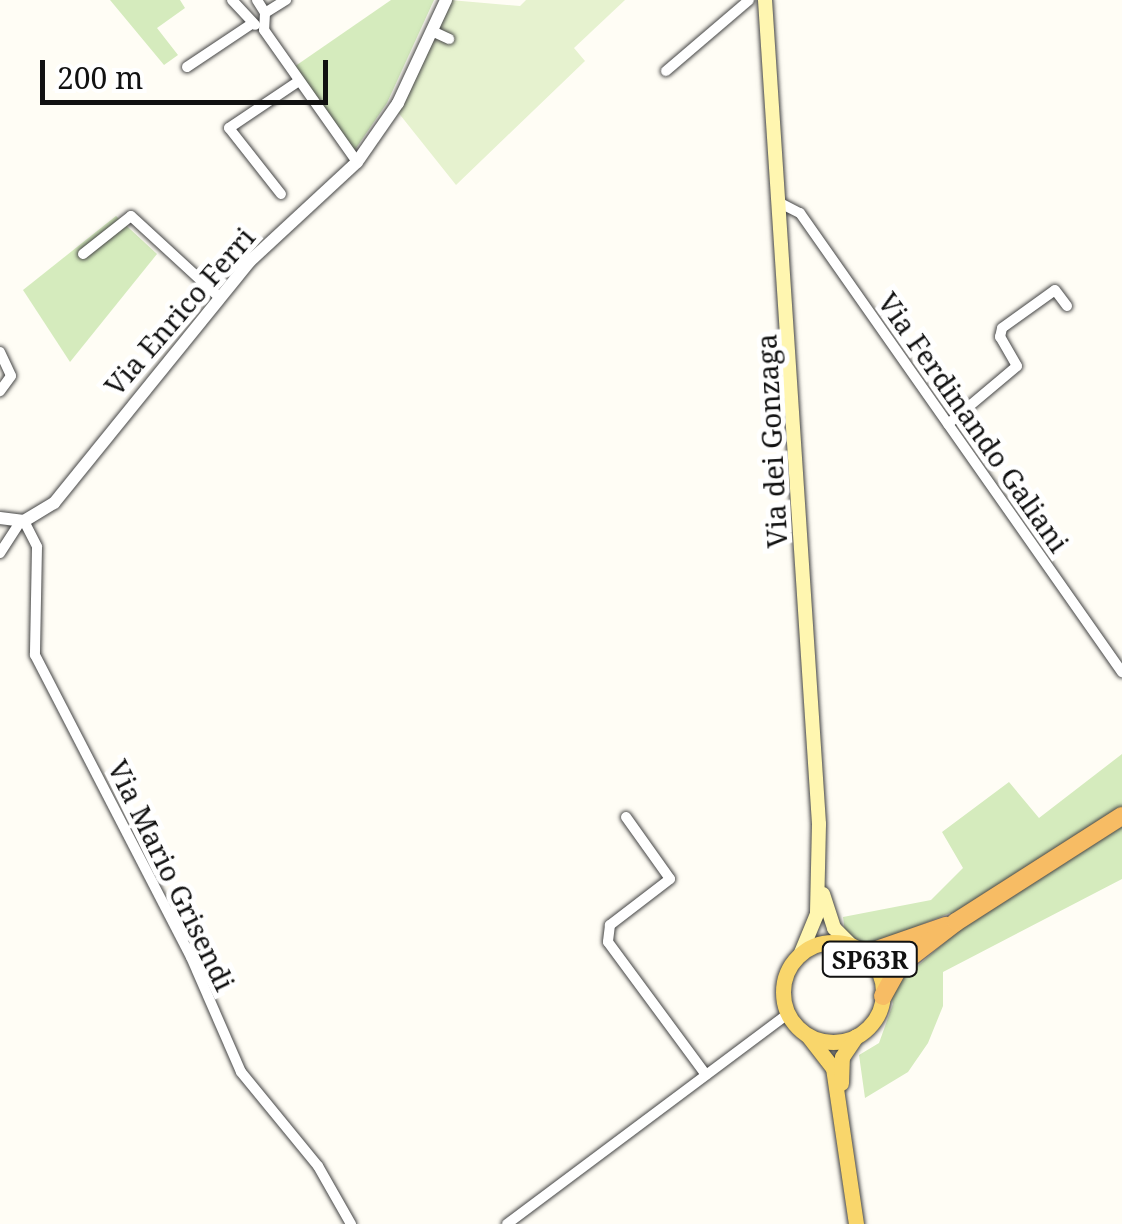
<!DOCTYPE html>
<html>
<head>
<meta charset="utf-8">
<style>
  body { margin:0 }
  #map { position:relative; width:1122px; height:1224px; overflow:hidden; background:#fffdf5; font-family:"Noto Serif",serif }
  div>[style] { position:absolute }
  .green>* { inset:0; background:#d5ebbd }
  .pitch>* { inset:0; background:#e6f2cf }
  .roads { filter:drop-shadow(0 0 2px #444) drop-shadow(0 0 2px #444) }
  .minor>* { height:10px; margin:-5px; padding:0 5px; transform-origin:5px; border-radius:5px; background:#fff }
  .tertiary>* { height:12px; margin:-6px; padding:0 6px; transform-origin:6px; border-radius:6px; background:#fff }
  .secondary>* { height:14px; margin:-7px; padding:0 7px; transform-origin:7px; border-radius:7px; background:#fff6b0 }
  .primary>* { height:15px; margin:-7.5px; padding:0 7.5px; transform-origin:7.5px; border-radius:7.5px; background:#f9d66b }
  .primary>.ring { margin:-7.5px; padding:0; box-sizing:content-box; background:none; border:15px solid #f9d66b; border-radius:50% }
  .trunk>* { height:18px; margin:-9px; padding:0 9px; transform-origin:9px; border-radius:9px; background:#f7bc64 }
  span { translate:-50% -50%; white-space:nowrap; text-align:center; line-height:1.15; -webkit-text-stroke:10px #fff; paint-order:stroke }
  .shield-label span { padding:2px 8px; background:#fff; border:2px solid; border-radius:8px; -webkit-text-stroke-width:0 }
  .shield-label { font-size:25px; color:#111; font-weight:700 }
  .street-label { font-size:28px; color:#111 }
  .scale { position:absolute; left:40px; top:60px; width:288px; height:45px; box-sizing:border-box; border:5px solid #111; border-top:0; padding-left:12px; font-size:30px; line-height:35px; white-space:nowrap; color:#111; -webkit-text-stroke:8px #fff; paint-order:stroke }
</style>
</head>
<body>
<div id="map">
  <div class="green">
    <div style="clip-path:polygon(110px 0,180px 0,185px 8px,157px 28px,178px 55px,164px 65px)"></div>
    <div style="clip-path:polygon(391px 0,434px 0,387px 103px,352px 154px,291px 69px)"></div>
    <div style="clip-path:polygon(116px 216px,157px 254px,70px 362px,23px 290px)"></div>
    <div style="clip-path:polygon(1122px 754px,1122px 879px,943px 972px,943px 1006px,928px 1043px,908px 1072px,865px 1098px,859px 1055px,879px 1043px,893px 1004px,890px 990px,959px 930px,950px 913px,863px 948px,845px 932px,843px 917px,931px 900px,963px 868px,942px 832px,1009px 782px,1039px 818px)"></div>
  </div>
  <div class="pitch">
    <div style="clip-path:polygon(450px 0,520px 6px,526px 0,625px 0,574px 48px,585px 61px,456px 185px,397px 111px)"></div>
  </div>
  <div class="roads">
    <div class="minor">
      <div style="left:232px;top:0;width:34px;rotate:47deg"></div>
      <div style="left:257px;top:0;width:15px;rotate:58deg"></div>
      <div style="left:265px;top:13px;width:17px;rotate:93deg"></div>
      <div style="left:264px;top:30px;width:161px;rotate:54.8deg"></div>
      <div style="left:265px;top:13px;width:25px;rotate:-32deg"></div>
      <div style="left:432px;top:31px;width:19px;rotate:25deg"></div>
      <div style="left:187px;top:67px;width:79px;rotate:-33.7deg"></div>
      <div style="left:666px;top:71px;width:109px;rotate:-40.5deg"></div>
      <div style="left:281px;top:194px;width:84px;rotate:-128.2deg"></div>
      <div style="left:229px;top:128px;width:84px;rotate:-33.9deg"></div>
      <div style="left:782px;top:204px;width:20px;rotate:27deg"></div>
      <div style="left:800px;top:213px;width:561px;rotate:54.95deg"></div>
      <div style="left:83px;top:254px;width:61px;rotate:-38.4deg"></div>
      <div style="left:131px;top:216px;width:120px;rotate:42.6deg"></div>
      <div style="left:0;top:352px;width:26px;rotate:65deg"></div>
      <div style="left:11px;top:376px;width:19px;rotate:126deg"></div>
      <div style="left:948px;top:424px;width:90px;rotate:-40deg"></div>
      <div style="left:1017px;top:366px;width:34px;rotate:-120deg"></div>
      <div style="left:1000px;top:337px;width:9px;rotate:-77deg"></div>
      <div style="left:1002px;top:328px;width:65px;rotate:-35.6deg"></div>
      <div style="left:1055px;top:290px;width:20px;rotate:53deg"></div>
      <div style="left:24px;top:521px;width:29px;rotate:63deg"></div>
      <div style="left:37px;top:547px;width:108px;rotate:91.1deg"></div>
      <div style="left:35px;top:655px;width:340px;rotate:62.7deg"></div>
      <div style="left:191px;top:957px;width:125px;rotate:66.5deg"></div>
      <div style="left:241px;top:1072px;width:122px;rotate:50.7deg"></div>
      <div style="left:318px;top:1166px;width:67px;rotate:60.4deg"></div>
      <div style="left:0;top:553px;width:38px;rotate:-57deg"></div>
      <div style="left:626px;top:817px;width:76px;rotate:54.6deg"></div>
      <div style="left:670px;top:879px;width:76px;rotate:142.5deg"></div>
      <div style="left:610px;top:925px;width:17px;rotate:97deg"></div>
      <div style="left:608px;top:942px;width:165px;rotate:53.6deg"></div>
      <div style="left:507px;top:1224px;width:351px;rotate:-36.8deg"></div>
    </div>
    <div class="tertiary">
      <div style="left:0;top:518px;width:24px;rotate:7deg"></div>
      <div style="left:24px;top:521px;width:35px;rotate:-31deg"></div>
      <div style="left:54px;top:503px;width:310px;rotate:-51deg"></div>
      <div style="left:249px;top:262px;width:147px;rotate:-42.8deg"></div>
      <div style="left:357px;top:162px;width:72px;rotate:-55.2deg"></div>
      <div style="left:398px;top:103px;width:114px;rotate:-65deg"></div>
    </div>
    <div class="secondary">
      <div style="left:765px;top:0;width:826px;rotate:86.25deg"></div>
      <div style="left:819px;top:824px;width:90px;rotate:91.3deg"></div>
      <div style="left:817px;top:914px;width:44px;rotate:112.5deg"></div>
      <div style="left:823px;top:894px;width:36px;rotate:72deg"></div>
      <div style="left:834px;top:928px;width:24px;rotate:45deg"></div>
    </div>
    <div class="primary">
      <div class="ring" style="left:783px;top:942px;width:85px;height:85px"></div>
      <div style="left:808px;top:1036px;width:41px;rotate:52deg"></div>
      <div style="left:833px;top:1068px;width:158px;rotate:81.6deg"></div>
      <div style="left:841px;top:1083px;width:26px;rotate:-88deg"></div>
      <div style="left:842px;top:1057px;width:25px;rotate:-56deg"></div>
    </div>
    <div class="trunk">
      <div style="left:865px;top:954px;width:86px;rotate:-19.1deg"></div>
      <div style="left:883px;top:996px;width:35px;rotate:-61deg"></div>
      <div style="left:900px;top:965px;width:71px;rotate:-37.5deg"></div>
      <div style="left:956px;top:922px;width:197px;rotate:-32.6deg"></div>
    </div>
  </div>
  <div class="shield-label">
    <span style="left:870px;top:959px">SP63R</span>
  </div>
  <div class="street-label">
    <span style="left:179px;top:311px;rotate:-49deg">Via Enrico Ferri</span>
    <span style="left:974px;top:422px;rotate:55deg">Via Ferdinando Galiani</span>
    <span style="left:771px;top:441px;rotate:-93deg">Via dei Gonzaga</span>
    <span style="left:172px;top:875px;rotate:64deg">Via Mario Grisendi</span>
  </div>
  <div class="scale">200 m</div>
</div>
</body>
</html>
